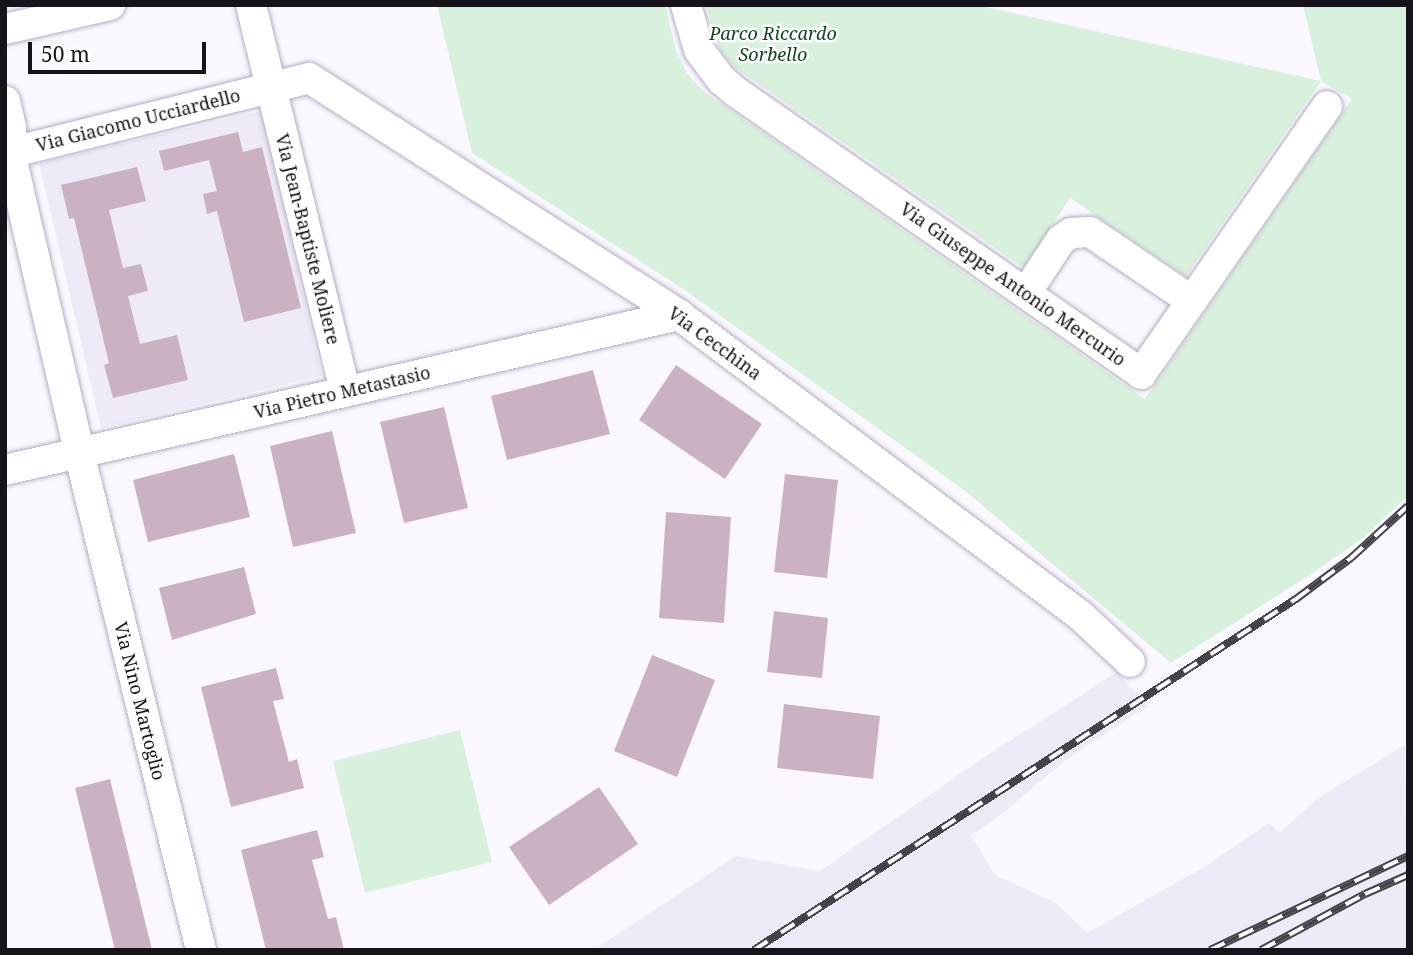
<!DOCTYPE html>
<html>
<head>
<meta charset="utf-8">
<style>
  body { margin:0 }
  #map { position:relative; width:1413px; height:955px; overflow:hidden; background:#faf8fe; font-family:"Noto Serif",serif }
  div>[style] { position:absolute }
  .built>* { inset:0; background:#eeeaf7 }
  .green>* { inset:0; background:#d7f1dc }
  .building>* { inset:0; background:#cab2c2 }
  .roads { filter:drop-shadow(0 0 2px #b5adc5) drop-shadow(0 0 2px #b5adc5) }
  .minor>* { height:30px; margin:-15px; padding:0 15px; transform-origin:15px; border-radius:15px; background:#fff }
  .rail>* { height:8px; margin-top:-4px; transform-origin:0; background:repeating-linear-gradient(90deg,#fff 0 16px,#454249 0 32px); box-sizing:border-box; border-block:2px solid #454249 }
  span { translate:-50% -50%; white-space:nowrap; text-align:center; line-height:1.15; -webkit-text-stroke:5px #fff; paint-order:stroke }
  .park-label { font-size:18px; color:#0e4624; font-style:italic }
  .street-label { font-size:18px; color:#16131b }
  .frame { position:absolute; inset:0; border:7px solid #16131b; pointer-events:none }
  .scale { position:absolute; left:28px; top:42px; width:178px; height:32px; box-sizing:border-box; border:4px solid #16131b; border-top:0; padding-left:9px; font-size:21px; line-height:24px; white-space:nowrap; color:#16131b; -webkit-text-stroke:5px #fff; paint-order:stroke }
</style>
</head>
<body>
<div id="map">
  <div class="built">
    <div style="clip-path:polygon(261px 111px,322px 376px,101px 428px,39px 163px)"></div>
    <div style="clip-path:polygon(1117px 672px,1148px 706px,1067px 759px,998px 817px,971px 836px,995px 875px,1056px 903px,1087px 933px,1204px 867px,1269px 823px,1279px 833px,1318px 798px,1405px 745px,1408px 950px,593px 950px,736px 856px,820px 871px,980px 760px)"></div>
  </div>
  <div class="green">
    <div style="clip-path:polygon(437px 5px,665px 5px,676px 51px,687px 73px,703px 91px,1145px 399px,1352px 99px,1321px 81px,1186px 276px,1070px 198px,1024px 268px,737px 69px,722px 53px,712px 31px,707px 5px,977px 5px,1321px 81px,1303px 5px,1408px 5px,1408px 496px,1362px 539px,1305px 578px,1171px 663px,964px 490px,683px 289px,472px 153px)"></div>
    <div style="clip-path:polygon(460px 730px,492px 862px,365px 893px,333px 761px)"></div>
  </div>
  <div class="building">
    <div style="clip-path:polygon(238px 132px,243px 152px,262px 147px,301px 308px,244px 322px,217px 211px,207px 214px,203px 194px,217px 191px,209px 160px,164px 171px,159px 151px)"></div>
    <div style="clip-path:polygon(137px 167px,146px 201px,109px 210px,123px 268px,141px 264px,148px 291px,128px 296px,140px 344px,177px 335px,188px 380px,113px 398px,104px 365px,109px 363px,74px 218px,69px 219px,61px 185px)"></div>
    <div style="clip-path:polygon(676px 365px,762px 424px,725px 479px,639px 420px)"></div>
    <div style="clip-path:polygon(593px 370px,610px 434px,507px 460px,491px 396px)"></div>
    <div style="clip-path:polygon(444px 407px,468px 508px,404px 523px,380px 422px)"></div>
    <div style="clip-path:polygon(332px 431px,356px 533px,293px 547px,270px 446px)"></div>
    <div style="clip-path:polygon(234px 454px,250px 517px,148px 542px,133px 480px)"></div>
    <div style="clip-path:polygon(785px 474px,838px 480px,827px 578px,774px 572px)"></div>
    <div style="clip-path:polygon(666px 512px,731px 517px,724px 623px,659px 618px)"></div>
    <div style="clip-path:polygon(244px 567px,256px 614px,172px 640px,159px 588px)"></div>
    <div style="clip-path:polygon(774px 611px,828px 618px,822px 678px,767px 672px)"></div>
    <div style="clip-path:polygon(652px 655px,715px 680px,677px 777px,614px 751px)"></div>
    <div style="clip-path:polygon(276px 668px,284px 699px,273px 701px,289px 762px,297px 759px,304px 788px,231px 807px,201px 687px)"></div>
    <div style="clip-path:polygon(784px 704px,880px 716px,873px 779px,777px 768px)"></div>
    <div style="clip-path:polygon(110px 779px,152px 950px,115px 950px,75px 788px)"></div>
    <div style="clip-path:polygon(599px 787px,638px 844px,549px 905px,509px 847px)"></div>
    <div style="clip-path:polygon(317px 830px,324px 857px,312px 860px,328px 919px,336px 917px,344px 950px,266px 950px,241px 850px)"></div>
  </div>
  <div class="roads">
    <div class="minor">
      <div style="left:251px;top:5px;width:398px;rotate:76.3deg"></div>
      <div style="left:686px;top:5px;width:47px;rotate:73.9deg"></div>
      <div style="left:699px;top:50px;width:38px;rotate:53deg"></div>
      <div style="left:722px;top:80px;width:18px;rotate:41deg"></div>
      <div style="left:736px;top:92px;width:494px;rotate:34.8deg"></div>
      <div style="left:1141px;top:374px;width:326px;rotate:-55.2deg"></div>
      <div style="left:5px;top:29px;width:108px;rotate:-12.9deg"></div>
      <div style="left:5px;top:101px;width:27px;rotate:77deg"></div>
      <div style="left:11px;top:127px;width:25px;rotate:92deg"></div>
      <div style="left:10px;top:152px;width:308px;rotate:77deg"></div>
      <div style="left:79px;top:452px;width:513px;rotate:76.23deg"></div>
      <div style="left:5px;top:154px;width:313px;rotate:-14deg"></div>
      <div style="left:309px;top:78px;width:439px;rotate:32.6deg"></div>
      <div style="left:679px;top:315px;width:502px;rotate:36.82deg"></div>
      <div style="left:1081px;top:616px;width:67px;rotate:43.2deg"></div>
      <div style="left:1026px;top:293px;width:64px;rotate:-56.6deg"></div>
      <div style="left:1061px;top:240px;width:12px;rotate:-35deg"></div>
      <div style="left:1071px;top:233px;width:19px;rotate:-3deg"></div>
      <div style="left:1090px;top:232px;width:123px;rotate:34.1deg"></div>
      <div style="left:5px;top:470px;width:692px;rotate:-12.95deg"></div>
    </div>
  </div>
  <div class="rail">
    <div style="left:754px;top:950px;width:646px;rotate:-32.93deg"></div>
    <div style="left:1296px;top:599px;width:69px;rotate:-36.7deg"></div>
    <div style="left:1351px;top:558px;width:77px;rotate:-42.4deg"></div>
    <div style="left:1210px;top:950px;width:219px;rotate:-25.4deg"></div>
    <div style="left:1261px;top:950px;width:118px;rotate:-28.3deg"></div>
    <div style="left:1365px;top:894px;width:47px;rotate:-23.8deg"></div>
  </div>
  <div class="park-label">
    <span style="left:773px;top:44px">Parco Riccardo<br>Sorbello</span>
  </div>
  <div class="street-label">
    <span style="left:138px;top:120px;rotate:-14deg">Via Giacomo Ucciardello</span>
    <span style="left:308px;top:239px;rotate:76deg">Via Jean-Baptiste Moliere</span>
    <span style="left:1013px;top:284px;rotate:35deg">Via Giuseppe Antonio Mercurio</span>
    <span style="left:715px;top:343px;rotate:36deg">Via Cecchina</span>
    <span style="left:342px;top:392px;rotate:-13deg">Via Pietro Metastasio</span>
    <span style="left:140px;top:701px;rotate:76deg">Via Nino Martoglio</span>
  </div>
  <div class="frame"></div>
  <div class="scale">50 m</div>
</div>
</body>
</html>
